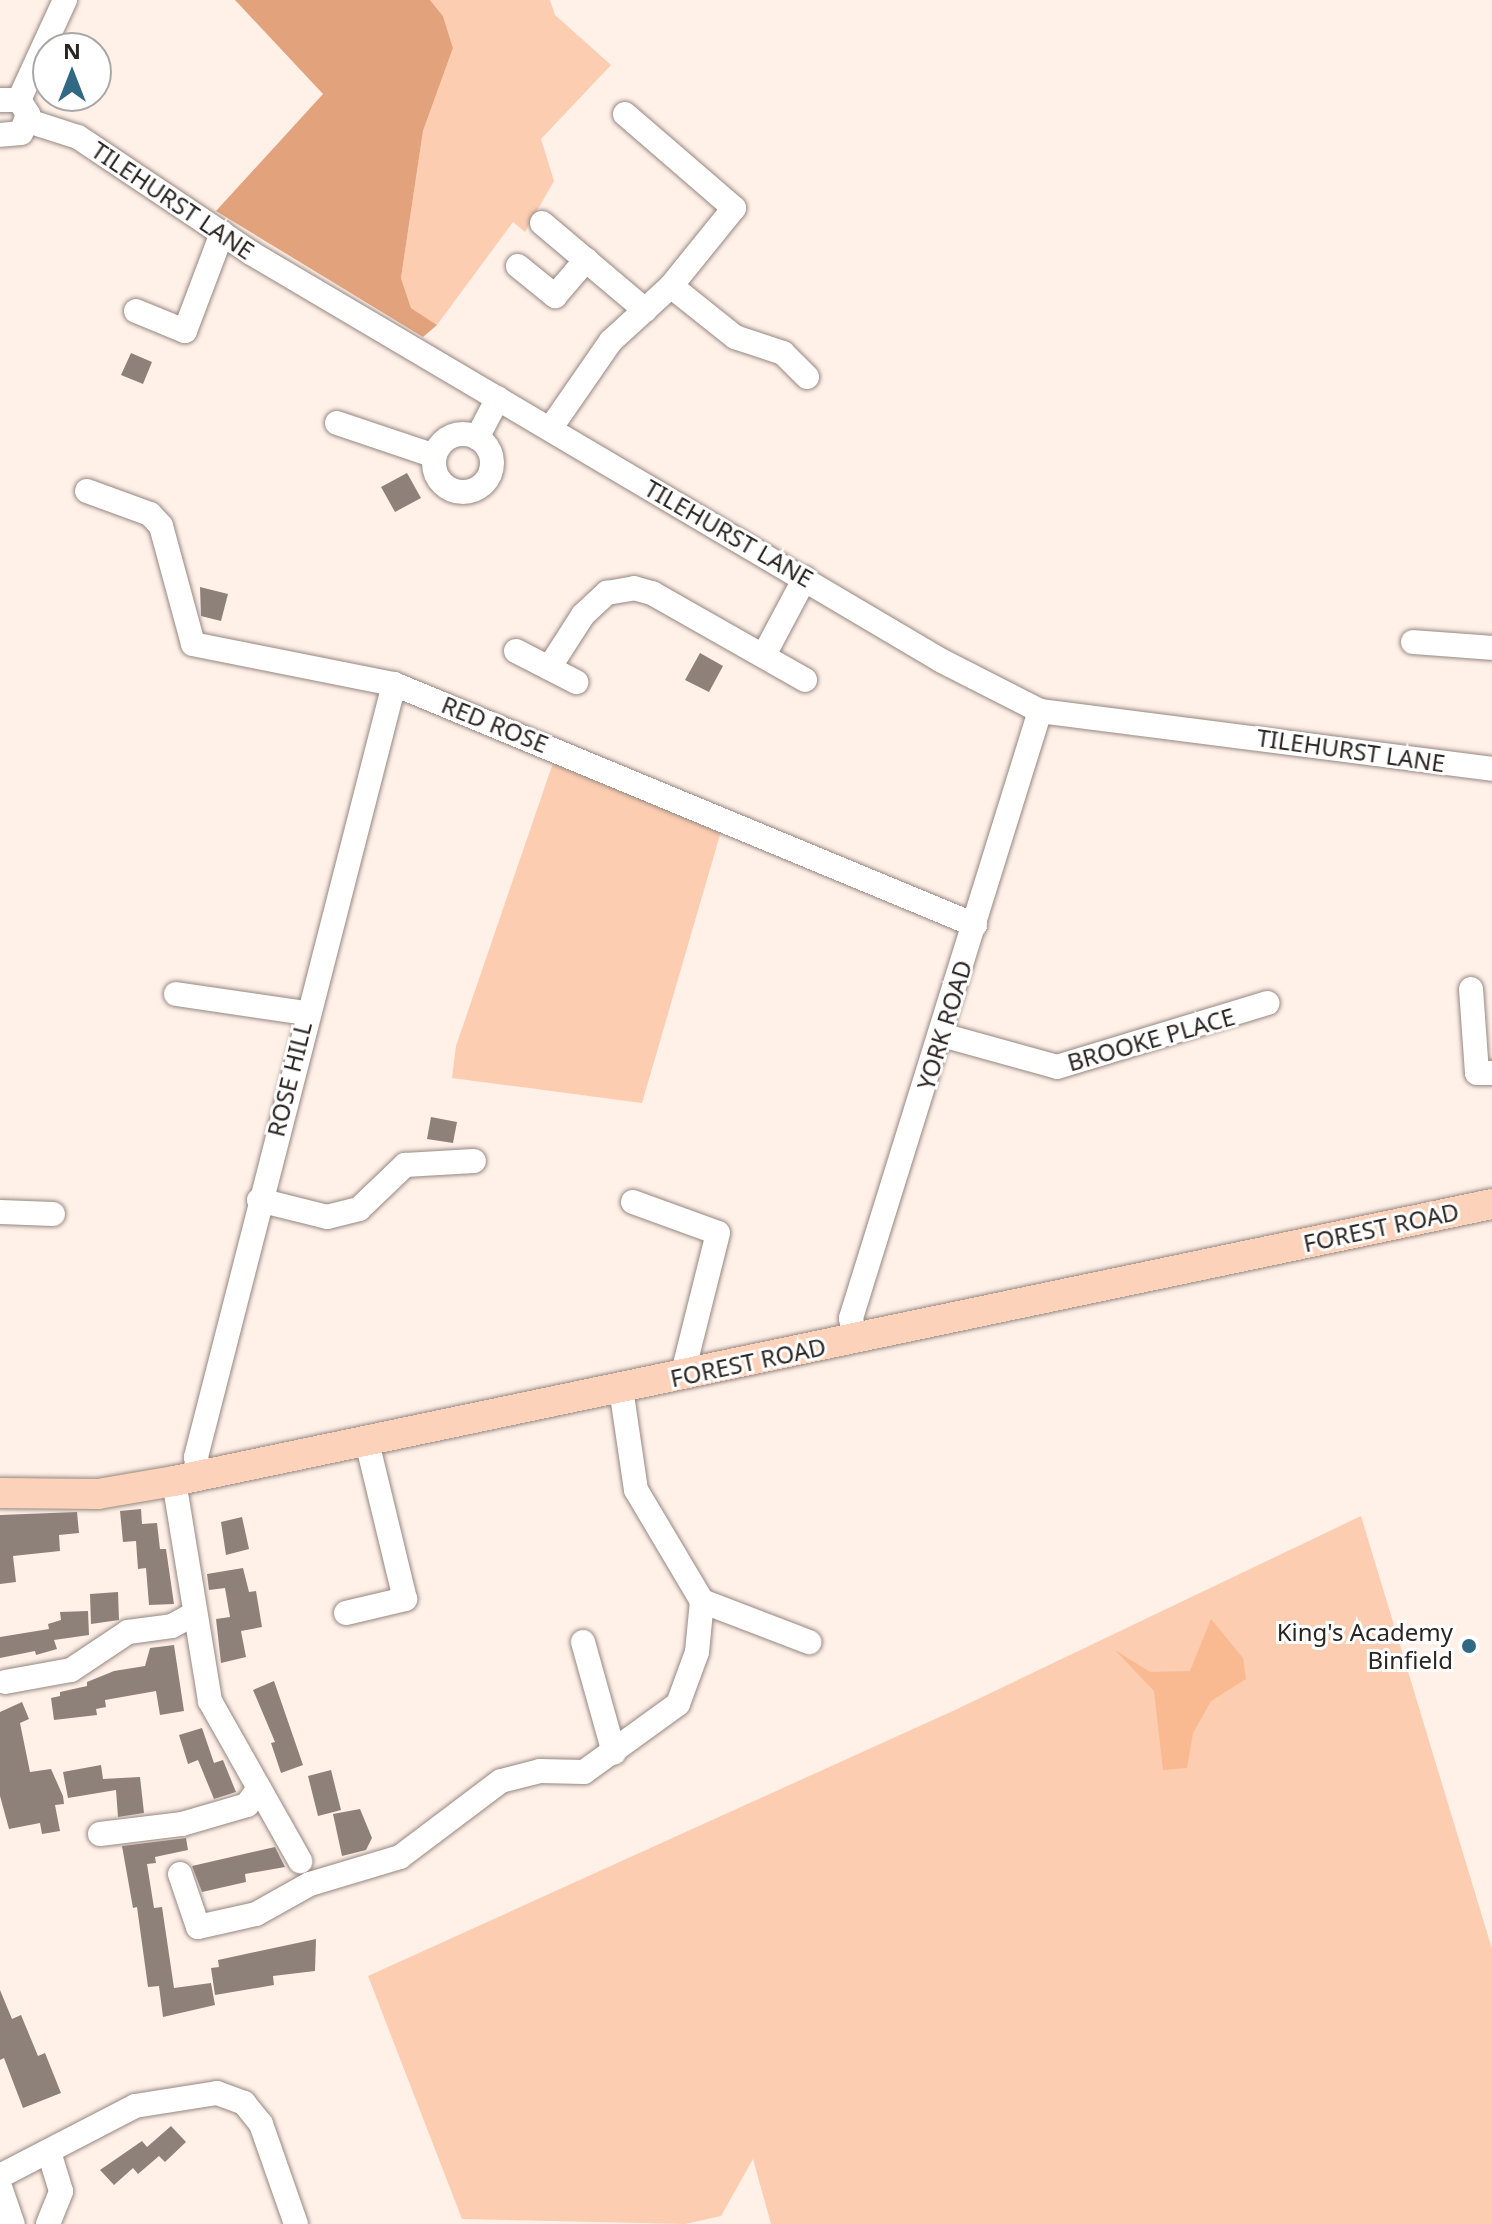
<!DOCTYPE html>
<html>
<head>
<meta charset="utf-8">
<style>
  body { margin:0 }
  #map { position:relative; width:1492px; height:2224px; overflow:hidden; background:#fff0e8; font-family:"Noto Sans",sans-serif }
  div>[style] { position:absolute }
  .green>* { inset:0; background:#fccdb0 }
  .forest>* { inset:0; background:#e2a37c }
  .water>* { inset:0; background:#f9b991 }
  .building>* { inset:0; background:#8e817a }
  .roads { filter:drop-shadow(0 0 2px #958880) drop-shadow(0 0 2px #958880) }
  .minor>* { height:24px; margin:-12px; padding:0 12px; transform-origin:12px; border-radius:12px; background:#fff }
  .minor>.ring { margin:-12px; padding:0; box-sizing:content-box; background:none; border:24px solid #fff; border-radius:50% }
  .major>* { height:30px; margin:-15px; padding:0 15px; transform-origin:15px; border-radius:15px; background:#fcd3ba }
  .dots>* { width:22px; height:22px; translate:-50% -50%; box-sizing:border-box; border:4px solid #fff; border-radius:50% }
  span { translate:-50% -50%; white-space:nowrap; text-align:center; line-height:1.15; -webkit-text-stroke:6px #fff; paint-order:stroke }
  .street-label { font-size:24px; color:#2b2623 }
  .poi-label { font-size:24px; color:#2b2623 }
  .right { translate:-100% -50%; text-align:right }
  .north { position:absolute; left:32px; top:32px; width:80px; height:80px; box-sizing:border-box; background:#fff; border:2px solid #aaa8a7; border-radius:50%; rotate:0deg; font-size:22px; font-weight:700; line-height:32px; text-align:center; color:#2b2623 }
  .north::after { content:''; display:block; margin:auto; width:28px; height:36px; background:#316883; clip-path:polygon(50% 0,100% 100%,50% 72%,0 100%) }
</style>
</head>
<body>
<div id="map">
  <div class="green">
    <div style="clip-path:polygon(430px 0,550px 0,555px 15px,611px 65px,541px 139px,554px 181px,525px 232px,513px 222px,437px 325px,411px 308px,401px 278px,423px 131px,453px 48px,443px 16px)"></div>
    <div style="clip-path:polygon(554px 760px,722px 828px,642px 1103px,452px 1078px,456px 1046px)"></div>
    <div style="clip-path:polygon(1361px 1516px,1492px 1949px,1492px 2224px,771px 2224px,753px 2159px,721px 2216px,685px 2224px,462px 2219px,368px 1976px,955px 1710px)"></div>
  </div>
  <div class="forest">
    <div style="clip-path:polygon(235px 0,430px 0,443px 16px,453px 48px,423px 131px,401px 278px,411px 308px,437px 325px,423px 337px,216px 211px,323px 94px)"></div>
  </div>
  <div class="water">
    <div style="clip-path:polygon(1211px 1619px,1243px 1658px,1246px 1679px,1211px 1701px,1193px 1733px,1187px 1768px,1163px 1770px,1154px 1691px,1115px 1650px,1150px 1672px,1190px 1671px)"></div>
  </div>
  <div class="building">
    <div style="clip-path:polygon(131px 353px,152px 362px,143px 384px,121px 375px)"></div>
    <div style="clip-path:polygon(407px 473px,421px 498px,395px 512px,381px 487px)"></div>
    <div style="clip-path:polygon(200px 587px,228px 594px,221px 621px,201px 616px)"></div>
    <div style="clip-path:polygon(700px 653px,723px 666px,709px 692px,685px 680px)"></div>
    <div style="clip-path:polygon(431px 1117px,457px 1122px,453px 1143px,427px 1139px)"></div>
    <div style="clip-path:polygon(141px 1509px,142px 1524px,157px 1523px,160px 1549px,166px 1549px,174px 1604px,149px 1605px,146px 1568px,138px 1569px,136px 1541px,123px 1542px,120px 1511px)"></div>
    <div style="clip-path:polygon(77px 1512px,79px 1533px,59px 1535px,60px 1551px,13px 1556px,16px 1582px,0 1584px,0 1515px)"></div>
    <div style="clip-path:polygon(242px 1517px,249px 1549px,226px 1555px,221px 1522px)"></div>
    <div style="clip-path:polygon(243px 1568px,249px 1592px,256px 1591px,262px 1627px,241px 1631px,246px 1657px,221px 1663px,216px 1619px,230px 1617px,225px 1588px,209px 1590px,207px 1574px)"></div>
    <div style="clip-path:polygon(118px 1592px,119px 1620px,91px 1624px,90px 1594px)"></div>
    <div style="clip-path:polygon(88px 1611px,89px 1635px,54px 1640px,57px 1649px,36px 1655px,35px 1651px,0 1658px,0 1637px,49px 1629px,48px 1624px,61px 1620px,60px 1612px)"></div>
    <div style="clip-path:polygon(174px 1645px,184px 1711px,160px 1715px,156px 1691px,105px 1700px,106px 1707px,96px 1709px,97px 1715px,54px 1720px,51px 1698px,60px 1696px,60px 1692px,87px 1686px,87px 1682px,114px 1671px,145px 1666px,150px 1648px)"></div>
    <div style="clip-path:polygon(274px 1681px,303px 1765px,281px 1773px,271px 1743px,275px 1742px,253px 1690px)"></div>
    <div style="clip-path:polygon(22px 1702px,29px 1719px,20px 1723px,30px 1772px,51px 1769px,63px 1796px,64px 1804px,55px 1805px,60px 1831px,42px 1834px,40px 1823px,9px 1829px,0 1796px,0 1712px)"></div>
    <div style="clip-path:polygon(202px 1728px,214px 1763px,223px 1760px,236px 1792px,214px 1799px,198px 1760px,188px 1764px,179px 1735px)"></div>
    <div style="clip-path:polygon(101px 1765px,103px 1779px,140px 1777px,144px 1813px,118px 1817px,116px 1790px,68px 1798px,63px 1772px)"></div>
    <div style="clip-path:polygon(331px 1770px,341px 1810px,318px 1816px,308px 1776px)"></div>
    <div style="clip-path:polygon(360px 1809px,372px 1838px,366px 1850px,342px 1856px,333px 1814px)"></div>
    <div style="clip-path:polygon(186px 1838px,188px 1850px,155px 1857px,156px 1863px,147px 1864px,154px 1908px,162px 1907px,174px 1988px,211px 1983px,215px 2005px,163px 2017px,159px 1986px,148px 1987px,137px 1907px,133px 1908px,122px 1846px)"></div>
    <div style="clip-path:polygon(275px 1847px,285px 1867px,245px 1874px,246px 1882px,202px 1892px,192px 1866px)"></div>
    <div style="clip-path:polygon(316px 1939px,315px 1971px,273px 1976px,274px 1985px,215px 1995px,211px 1968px,219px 1967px,218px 1960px)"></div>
    <div style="clip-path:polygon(0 1990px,12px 2019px,21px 2015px,38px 2056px,45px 2053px,61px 2093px,23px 2108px,4px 2058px,0 2060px)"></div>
    <div style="clip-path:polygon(171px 2126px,186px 2142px,165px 2162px,159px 2156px,138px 2174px,133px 2168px,114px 2185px,100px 2170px,142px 2141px,147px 2147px)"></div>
  </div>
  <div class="roads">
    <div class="minor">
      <div style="left:0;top:100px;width:19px"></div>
      <div style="left:19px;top:100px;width:17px;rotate:57deg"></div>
      <div style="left:28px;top:114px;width:20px;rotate:110deg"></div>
      <div style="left:21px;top:133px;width:21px;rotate:175deg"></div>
      <div style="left:19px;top:100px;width:110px;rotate:-65.3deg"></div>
      <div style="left:625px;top:114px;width:144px;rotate:40.8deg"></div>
      <div style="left:734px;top:208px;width:100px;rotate:128.9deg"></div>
      <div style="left:28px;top:121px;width:52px;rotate:17.7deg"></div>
      <div style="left:78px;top:137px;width:208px;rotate:33.8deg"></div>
      <div style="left:251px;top:253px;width:802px;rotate:30.56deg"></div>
      <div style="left:942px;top:661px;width:110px;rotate:27deg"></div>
      <div style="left:1040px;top:711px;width:456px;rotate:7.3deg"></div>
      <div style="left:542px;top:223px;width:135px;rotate:40.2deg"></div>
      <div style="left:518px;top:266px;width:48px;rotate:39deg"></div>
      <div style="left:555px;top:296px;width:48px;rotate:-49.3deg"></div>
      <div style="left:136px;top:311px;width:53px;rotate:22.2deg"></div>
      <div style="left:185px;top:331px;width:105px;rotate:-69.3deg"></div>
      <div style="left:337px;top:423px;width:103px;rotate:18.6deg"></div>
      <div style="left:550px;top:429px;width:107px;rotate:-55.3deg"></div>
      <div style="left:611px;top:341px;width:81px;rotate:-42.5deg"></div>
      <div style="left:671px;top:286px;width:82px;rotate:38.6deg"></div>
      <div style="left:735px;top:337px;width:51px;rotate:18.4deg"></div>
      <div style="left:783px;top:353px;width:34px;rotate:45deg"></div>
      <div class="ring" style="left:434px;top:434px;width:34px;height:34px"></div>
      <div style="left:477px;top:438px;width:45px;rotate:-62.3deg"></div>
      <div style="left:87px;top:491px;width:67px;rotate:20.1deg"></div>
      <div style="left:150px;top:514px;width:16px;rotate:47deg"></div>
      <div style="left:161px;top:526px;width:122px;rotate:74.8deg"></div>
      <div style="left:193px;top:644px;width:205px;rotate:11.3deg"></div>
      <div style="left:394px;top:684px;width:629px;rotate:22.53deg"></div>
      <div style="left:1413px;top:642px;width:79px;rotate:4.3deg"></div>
      <div style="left:516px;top:651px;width:68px;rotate:27.3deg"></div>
      <div style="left:764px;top:655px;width:87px;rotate:-62deg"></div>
      <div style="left:549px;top:668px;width:63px;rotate:-57.3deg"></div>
      <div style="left:583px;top:615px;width:33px;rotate:-43deg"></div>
      <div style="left:607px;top:593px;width:27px;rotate:-10deg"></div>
      <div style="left:634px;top:588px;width:19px;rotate:16deg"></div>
      <div style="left:652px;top:593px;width:176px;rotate:29.6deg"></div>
      <div style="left:1471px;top:989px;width:84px;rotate:85.9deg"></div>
      <div style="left:1477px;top:1073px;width:15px"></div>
      <div style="left:176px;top:994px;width:130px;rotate:8.4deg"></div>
      <div style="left:942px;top:1035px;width:119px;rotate:15.5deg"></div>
      <div style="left:1057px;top:1067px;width:220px;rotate:-16.9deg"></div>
      <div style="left:259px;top:1200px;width:70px;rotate:14deg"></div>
      <div style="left:327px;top:1217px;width:33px;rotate:-14deg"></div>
      <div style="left:359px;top:1209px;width:64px;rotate:-43.7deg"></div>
      <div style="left:405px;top:1165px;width:69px;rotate:-3.3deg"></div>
      <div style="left:633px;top:1202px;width:90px;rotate:20deg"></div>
      <div style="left:718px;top:1233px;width:147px;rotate:104.1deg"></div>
      <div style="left:0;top:1212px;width:53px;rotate:2.2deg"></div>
      <div style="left:855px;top:1339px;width:21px;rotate:-101deg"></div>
      <div style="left:851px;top:1318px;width:636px;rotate:-72.71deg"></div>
      <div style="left:200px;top:1475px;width:18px;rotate:-103deg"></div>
      <div style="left:196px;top:1457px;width:798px;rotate:-75.63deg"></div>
      <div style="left:174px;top:1481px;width:223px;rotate:80.7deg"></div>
      <div style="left:210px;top:1701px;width:184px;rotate:60.6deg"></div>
      <div style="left:702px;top:1601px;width:115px;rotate:21deg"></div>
      <div style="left:346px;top:1613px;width:61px;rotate:-13.3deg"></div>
      <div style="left:405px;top:1599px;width:162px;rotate:-103.6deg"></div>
      <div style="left:583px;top:1642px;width:115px;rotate:74.4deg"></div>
      <div style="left:5px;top:1682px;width:67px;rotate:-10.3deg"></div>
      <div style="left:71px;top:1670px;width:69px;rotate:-33.7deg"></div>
      <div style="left:128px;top:1632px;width:44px;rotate:-7.8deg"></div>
      <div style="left:172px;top:1626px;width:26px;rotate:-29deg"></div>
      <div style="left:100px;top:1834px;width:83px;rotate:-7deg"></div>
      <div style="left:182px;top:1824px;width:68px;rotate:-16.3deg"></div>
      <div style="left:247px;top:1805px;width:19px;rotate:-55deg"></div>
      <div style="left:180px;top:1874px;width:56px;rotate:71.2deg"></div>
      <div style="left:198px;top:1927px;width:59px;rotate:-12.6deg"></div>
      <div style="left:256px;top:1914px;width:62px;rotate:-29.1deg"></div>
      <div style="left:310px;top:1884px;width:94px;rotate:-16.7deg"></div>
      <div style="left:400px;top:1857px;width:126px;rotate:-37deg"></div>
      <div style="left:501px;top:1781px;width:40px;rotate:-14.4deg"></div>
      <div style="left:540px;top:1771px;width:44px;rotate:1.3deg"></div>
      <div style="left:584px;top:1772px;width:116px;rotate:-35.9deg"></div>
      <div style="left:678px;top:1704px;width:55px;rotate:-69.9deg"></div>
      <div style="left:697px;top:1652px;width:51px;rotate:-84.4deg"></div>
      <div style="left:702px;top:1601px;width:129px;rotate:-120.7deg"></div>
      <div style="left:636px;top:1490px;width:103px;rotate:-98.4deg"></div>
      <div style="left:0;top:2176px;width:152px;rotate:-27.4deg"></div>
      <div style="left:135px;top:2106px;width:83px;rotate:-9deg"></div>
      <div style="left:217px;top:2093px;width:29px;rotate:20deg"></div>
      <div style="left:244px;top:2103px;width:27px;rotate:51deg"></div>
      <div style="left:261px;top:2124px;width:106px;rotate:70.7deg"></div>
      <div style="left:0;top:2187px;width:39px;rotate:71deg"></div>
      <div style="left:48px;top:2224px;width:35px;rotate:-68deg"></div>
      <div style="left:61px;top:2191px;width:39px;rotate:-107deg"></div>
    </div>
    <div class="major">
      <div style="left:0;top:1493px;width:98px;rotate:0.6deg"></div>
      <div style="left:98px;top:1494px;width:77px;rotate:-9.7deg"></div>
      <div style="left:174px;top:1481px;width:1347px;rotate:-11.87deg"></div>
    </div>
  </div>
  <div class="dots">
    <div style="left:1469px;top:1646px;background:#316883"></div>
  </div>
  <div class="street-label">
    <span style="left:173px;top:200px;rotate:34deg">TILEHURST LANE</span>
    <span style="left:729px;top:533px;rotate:30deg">TILEHURST LANE</span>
    <span style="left:495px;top:724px;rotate:22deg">RED ROSE</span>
    <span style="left:1351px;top:750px;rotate:8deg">TILEHURST LANE</span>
    <span style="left:944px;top:1025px;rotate:-73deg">YORK ROAD</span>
    <span style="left:1151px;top:1039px;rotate:-16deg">BROOKE PLACE</span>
    <span style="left:289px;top:1079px;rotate:-76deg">ROSE HILL</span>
    <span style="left:1381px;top:1227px;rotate:-12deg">FOREST ROAD</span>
    <span style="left:748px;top:1362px;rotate:-12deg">FOREST ROAD</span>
  </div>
  <div class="poi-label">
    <span class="right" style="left:1453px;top:1646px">King's Academy<br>Binfield</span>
  </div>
  <div class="north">N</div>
</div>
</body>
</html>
